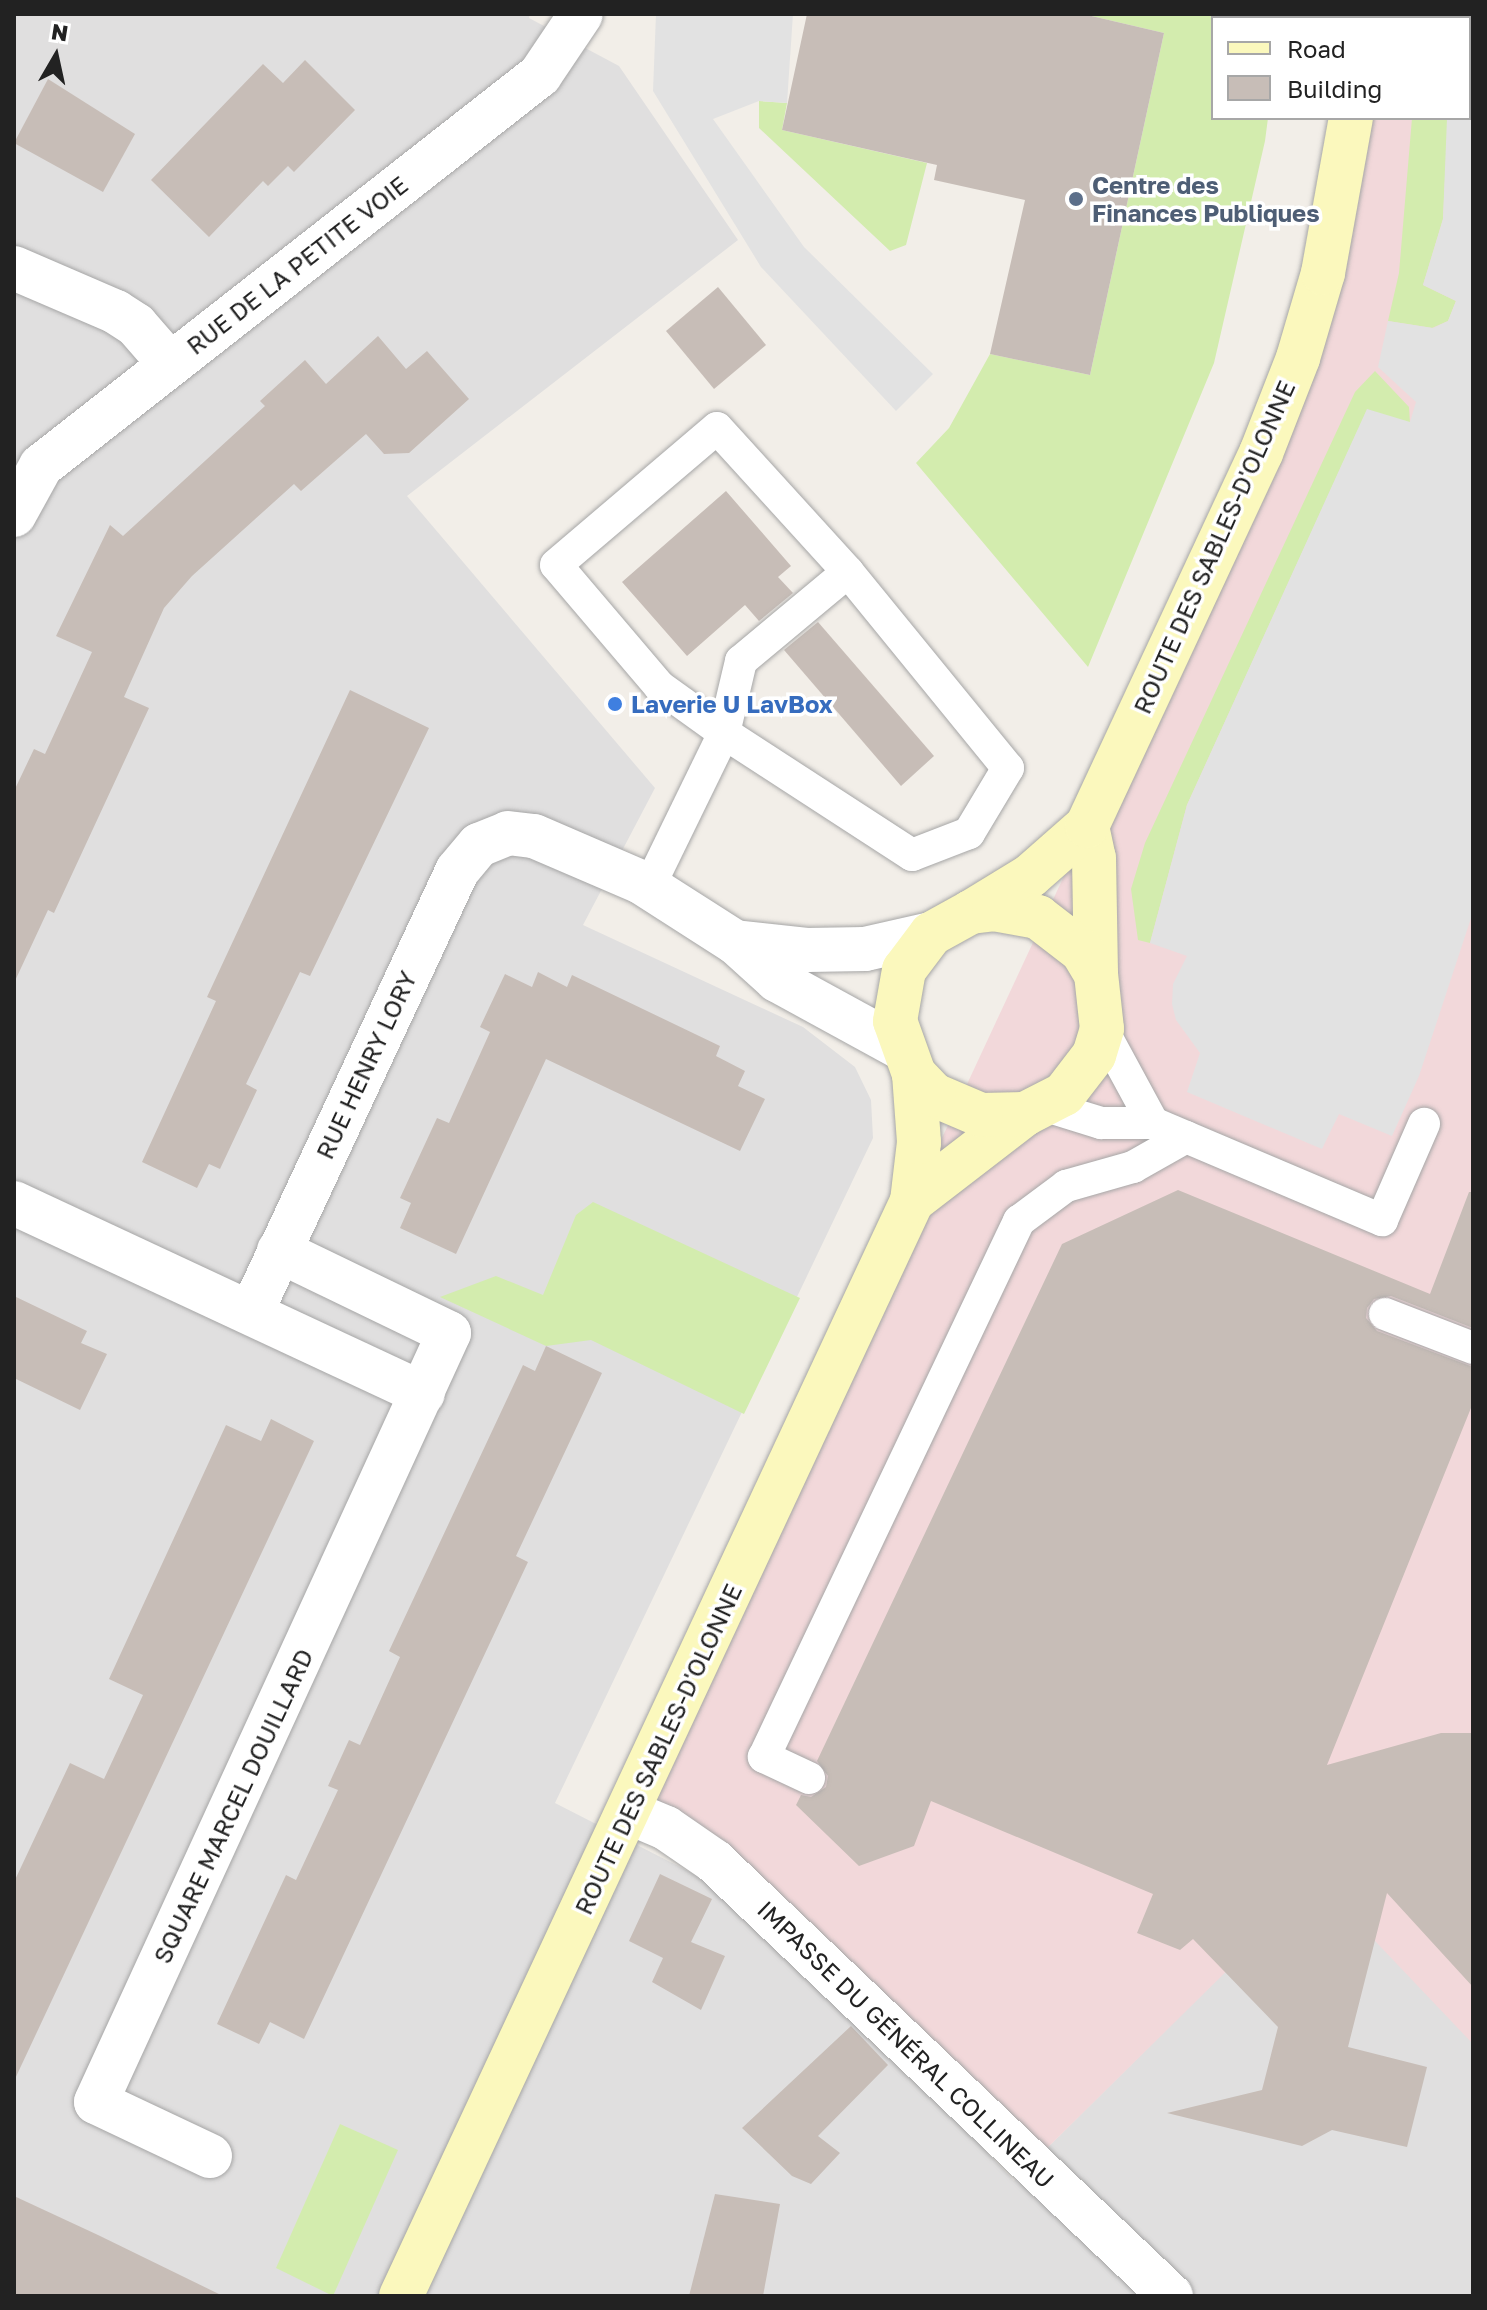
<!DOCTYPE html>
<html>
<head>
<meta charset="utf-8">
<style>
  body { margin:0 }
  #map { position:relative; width:1487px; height:2310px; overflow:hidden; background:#f2eee8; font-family:"Golos Text",sans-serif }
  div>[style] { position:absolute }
  .residential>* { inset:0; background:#e0dfdf }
  .commercial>* { inset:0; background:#f2d8da }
  .grass>* { inset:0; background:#d3ecae }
  .parking>* { inset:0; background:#e2e2e2 }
  .building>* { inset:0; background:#c7bdb7 }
  .roads { filter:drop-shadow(0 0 2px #a6a6a6) drop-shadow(0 0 2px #a6a6a6) }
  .service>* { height:32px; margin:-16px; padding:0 16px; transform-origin:16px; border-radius:16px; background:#fff }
  .minor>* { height:44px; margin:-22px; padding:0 22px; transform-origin:22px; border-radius:22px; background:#fff }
  .secondary>* { height:44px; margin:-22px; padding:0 22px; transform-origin:22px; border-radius:22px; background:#fbf8bd }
  .dots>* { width:22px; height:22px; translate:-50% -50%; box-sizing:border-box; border:4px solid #fff; border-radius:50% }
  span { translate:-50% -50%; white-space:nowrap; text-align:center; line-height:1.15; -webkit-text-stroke:7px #fff; paint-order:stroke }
  .service-label { font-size:24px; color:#4e5e75; font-weight:700 }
  .left { translate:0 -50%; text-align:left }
  .street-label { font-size:24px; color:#222 }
  .shop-label { font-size:24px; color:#366cbe; font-weight:700 }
  .frame { position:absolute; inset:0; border:16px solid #222; pointer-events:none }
  .legend { position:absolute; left:1211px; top:16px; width:260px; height:104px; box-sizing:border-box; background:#fff; border:2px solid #a7a7a7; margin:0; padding:10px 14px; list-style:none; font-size:24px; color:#222 }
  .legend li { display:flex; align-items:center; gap:16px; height:40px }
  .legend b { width:40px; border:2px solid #a7a7a7 }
  .north { position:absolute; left:16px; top:16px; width:80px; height:80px; -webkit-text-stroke:6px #fff; paint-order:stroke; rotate:9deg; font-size:22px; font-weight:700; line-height:32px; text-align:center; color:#222 }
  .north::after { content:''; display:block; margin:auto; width:28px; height:36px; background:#222; clip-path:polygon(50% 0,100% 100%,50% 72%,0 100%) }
</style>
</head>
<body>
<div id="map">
  <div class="residential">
    <div style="clip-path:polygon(14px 14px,530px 14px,529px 18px,619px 66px,738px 240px,407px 496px,655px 788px,583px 925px,803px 1027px,855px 1067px,871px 1100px,873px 1138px,555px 1803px,721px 1888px,858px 2016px,1014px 2181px,1320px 1877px,1473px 2041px,1473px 2296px,14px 2296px)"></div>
  </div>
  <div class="commercial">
    <div style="clip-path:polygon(1361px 14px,1473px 14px,1473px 2044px,1318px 1881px,1031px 2164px,628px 1812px,1261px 453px,1349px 118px,1469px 118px,1469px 18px,1360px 18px)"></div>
  </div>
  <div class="grass">
    <div style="clip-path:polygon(1083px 14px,1281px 14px,1213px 18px,1213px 118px,1268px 118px,1265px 141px,1214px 363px,1088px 667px,916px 463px,949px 428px,990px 354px,1090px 375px,1164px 33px)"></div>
    <div style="clip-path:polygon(759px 101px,787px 103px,782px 130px,927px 163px,906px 245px,890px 251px,759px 128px)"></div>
    <div style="clip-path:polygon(1412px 118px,1448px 118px,1443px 219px,1423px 285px,1456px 301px,1448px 321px,1432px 328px,1388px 321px,1399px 273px)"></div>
    <div style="clip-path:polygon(1375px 371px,1409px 407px,1410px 423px,1367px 410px,1187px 805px,1150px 943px,1138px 940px,1131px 889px,1145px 843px,1355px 392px)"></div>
    <div style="clip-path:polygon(593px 1202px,800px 1298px,744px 1414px,591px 1340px,546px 1346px,440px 1297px,496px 1276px,543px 1295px,576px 1215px)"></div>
    <div style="clip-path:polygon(340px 2124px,398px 2150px,333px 2296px,276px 2268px)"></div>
  </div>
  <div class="parking">
    <div style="clip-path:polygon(656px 14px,793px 14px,787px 103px,759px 101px,713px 119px,804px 247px,933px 374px,896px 411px,761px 267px,653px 91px)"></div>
    <div style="clip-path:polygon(1451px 14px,1473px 14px,1473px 912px,1419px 1076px,1392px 1136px,1339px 1114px,1322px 1149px,1187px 1092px,1200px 1053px,1176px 1020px,1172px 1004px,1173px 984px,1187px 956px,1150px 943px,1187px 805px,1367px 409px,1410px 422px,1416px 402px,1378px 367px,1388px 321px,1433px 328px,1448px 321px,1456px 301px,1423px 285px,1443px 219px,1447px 118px,1469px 118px,1469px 18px)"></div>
  </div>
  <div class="building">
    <div style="clip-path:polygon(807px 14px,1083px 14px,1164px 33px,1090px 375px,990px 354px,1025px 200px,934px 180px,937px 165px,782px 130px)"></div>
    <div style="clip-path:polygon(305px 60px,355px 110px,294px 172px,288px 166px,268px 186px,263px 181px,209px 237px,151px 180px,263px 64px,283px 83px)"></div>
    <div style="clip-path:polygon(48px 79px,135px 134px,103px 192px,14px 143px)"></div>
    <div style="clip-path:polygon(718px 287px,766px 345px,714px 389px,666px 331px)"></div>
    <div style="clip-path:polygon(378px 336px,406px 369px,427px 351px,469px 399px,409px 453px,384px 454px,366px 434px,301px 491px,294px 484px,192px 576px,164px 608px,124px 697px,149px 708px,54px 913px,48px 910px,14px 983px,14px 791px,34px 749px,45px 754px,92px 652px,56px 636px,110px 525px,123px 536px,265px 406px,260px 401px,305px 360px,326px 384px)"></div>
    <div style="clip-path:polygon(726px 491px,791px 566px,778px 577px,793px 593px,759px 621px,745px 605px,687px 656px,622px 582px)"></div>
    <div style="clip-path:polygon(818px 622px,934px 756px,901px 786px,784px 650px)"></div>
    <div style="clip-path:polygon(350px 690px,429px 728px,310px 976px,300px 972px,246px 1084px,257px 1090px,220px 1169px,209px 1164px,197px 1188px,142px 1162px,216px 1001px,207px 997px)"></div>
    <div style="clip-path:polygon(538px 972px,567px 987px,572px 975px,720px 1046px,716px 1056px,745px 1071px,738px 1086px,765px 1099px,740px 1151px,546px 1059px,456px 1254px,400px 1228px,411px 1203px,400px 1198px,437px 1118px,449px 1123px,490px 1032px,480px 1027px,505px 974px,532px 987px)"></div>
    <div style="clip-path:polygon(1178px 1190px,1430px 1294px,1469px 1192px,1473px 1192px,1473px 1328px,1391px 1296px,1374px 1299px,1367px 1308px,1366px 1318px,1377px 1331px,1473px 1367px,1473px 1403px,1327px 1765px,1441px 1733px,1473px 1733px,1473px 1987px,1387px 1893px,1348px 2047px,1427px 2067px,1407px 2147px,1332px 2130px,1302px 2146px,1167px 2113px,1262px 2090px,1278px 2027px,1193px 1939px,1180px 1950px,1137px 1933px,1153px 1894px,931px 1801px,914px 1846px,859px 1866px,796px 1805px,801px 1795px,811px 1797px,826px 1787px,828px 1776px,817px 1761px,1062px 1244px)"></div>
    <div style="clip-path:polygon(14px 1296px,87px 1331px,81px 1343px,107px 1354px,80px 1410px,14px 1378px)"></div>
    <div style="clip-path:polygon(546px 1346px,602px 1373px,516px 1556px,528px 1562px,304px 2039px,270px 2022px,259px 2044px,217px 2024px,286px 1875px,296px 1880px,338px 1790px,328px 1786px,349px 1740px,360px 1745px,400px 1657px,389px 1651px,523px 1365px,535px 1371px)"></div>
    <div style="clip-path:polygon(271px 1419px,314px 1441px,14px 2081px,14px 1882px,70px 1763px,104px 1779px,143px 1695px,109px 1679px,226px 1425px,261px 1441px)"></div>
    <div style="clip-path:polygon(660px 1874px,712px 1899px,691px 1942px,725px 1956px,701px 2010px,652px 1982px,663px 1958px,629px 1941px)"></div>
    <div style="clip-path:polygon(851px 2026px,888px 2065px,818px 2136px,840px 2153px,811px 2184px,792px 2176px,742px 2128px)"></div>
    <div style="clip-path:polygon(715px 2194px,780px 2204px,763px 2296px,689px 2296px)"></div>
    <div style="clip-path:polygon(14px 2196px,98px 2235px,223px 2296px,14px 2296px)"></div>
  </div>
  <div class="roads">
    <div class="service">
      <div style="left:649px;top:887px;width:171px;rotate:-64deg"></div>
      <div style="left:724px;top:733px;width:74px;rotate:-76.7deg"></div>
      <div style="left:741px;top:661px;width:139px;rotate:-39.8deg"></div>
      <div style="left:848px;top:572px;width:253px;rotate:50.8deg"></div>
      <div style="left:1008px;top:768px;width:76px;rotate:121deg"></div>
      <div style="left:969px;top:833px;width:61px;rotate:158.9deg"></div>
      <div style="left:912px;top:855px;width:224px;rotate:-147deg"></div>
      <div style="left:724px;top:733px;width:79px;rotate:-144.3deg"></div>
      <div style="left:660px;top:687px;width:160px;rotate:-130.4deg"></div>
      <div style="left:556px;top:565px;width:211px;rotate:-40.4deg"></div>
      <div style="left:717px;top:428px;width:195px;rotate:47.7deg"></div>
      <div style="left:1102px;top:1029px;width:107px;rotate:61.5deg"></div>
      <div style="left:1046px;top:1106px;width:58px;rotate:17.2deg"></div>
      <div style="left:1101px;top:1123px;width:52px"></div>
      <div style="left:1153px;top:1123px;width:249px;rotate:23deg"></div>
      <div style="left:1382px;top:1220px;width:105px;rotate:-66.4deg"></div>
      <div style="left:1385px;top:1314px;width:94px;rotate:21.1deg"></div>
      <div style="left:809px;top:1778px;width:50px;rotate:-155deg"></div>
      <div style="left:764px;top:1757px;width:594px;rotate:-64.56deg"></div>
      <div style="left:1019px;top:1221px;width:59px;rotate:-36.7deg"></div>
      <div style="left:1066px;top:1186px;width:70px;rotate:-15.8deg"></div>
      <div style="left:1133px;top:1167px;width:61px;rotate:-29.5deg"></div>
    </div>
    <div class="minor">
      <div style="left:14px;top:268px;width:111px;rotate:23.3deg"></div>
      <div style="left:116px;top:312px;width:24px;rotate:33deg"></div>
      <div style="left:136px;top:325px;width:52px;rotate:48.9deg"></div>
      <div style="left:14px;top:515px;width:56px;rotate:-61.1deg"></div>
      <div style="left:41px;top:466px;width:634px;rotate:-38.08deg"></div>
      <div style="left:540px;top:75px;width:73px;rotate:-56.1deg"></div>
      <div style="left:735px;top:942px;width:72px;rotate:6.3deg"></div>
      <div style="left:807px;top:950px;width:58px;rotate:-1deg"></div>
      <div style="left:865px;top:949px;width:68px;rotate:-12.8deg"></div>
      <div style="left:14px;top:1203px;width:451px;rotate:25deg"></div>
      <div style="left:251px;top:1313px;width:488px;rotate:-65deg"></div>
      <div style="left:457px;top:871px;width:34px;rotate:-50deg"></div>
      <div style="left:479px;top:845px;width:31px;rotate:-22deg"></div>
      <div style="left:508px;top:833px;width:26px;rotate:7deg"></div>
      <div style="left:534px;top:836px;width:116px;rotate:23.3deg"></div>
      <div style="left:641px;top:882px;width:112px;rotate:32.6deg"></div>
      <div style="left:735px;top:942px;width:57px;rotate:42.1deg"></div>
      <div style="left:777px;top:980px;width:141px;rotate:28.7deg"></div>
      <div style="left:628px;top:1812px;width:41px;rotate:22.8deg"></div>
      <div style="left:666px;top:1828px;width:58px;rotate:34.5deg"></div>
      <div style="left:714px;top:1861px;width:631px;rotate:43.59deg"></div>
      <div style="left:210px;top:2156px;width:126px;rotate:-154.7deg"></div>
      <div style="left:96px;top:2102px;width:846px;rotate:-65.34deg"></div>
      <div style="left:449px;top:1333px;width:189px;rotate:-154.2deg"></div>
    </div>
    <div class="secondary">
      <div style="left:1359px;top:18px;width:4px;rotate:-76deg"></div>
      <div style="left:1087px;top:826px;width:33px;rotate:78deg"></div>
      <div style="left:1094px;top:858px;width:116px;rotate:89deg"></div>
      <div style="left:971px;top:912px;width:69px;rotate:-31.4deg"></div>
      <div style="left:1030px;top:876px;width:76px;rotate:-41.3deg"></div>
      <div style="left:1087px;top:826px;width:412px;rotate:-65deg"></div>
      <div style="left:1261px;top:453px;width:102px;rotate:-68.7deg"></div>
      <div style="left:1298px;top:358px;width:89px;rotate:-73.6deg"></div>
      <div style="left:1323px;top:273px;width:158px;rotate:-79.8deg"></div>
      <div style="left:912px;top:1201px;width:143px;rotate:-37.6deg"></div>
      <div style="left:401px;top:2296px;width:1208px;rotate:-64.98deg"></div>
      <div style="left:912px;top:1201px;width:59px;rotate:-83.2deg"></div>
      <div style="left:919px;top:1142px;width:68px;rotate:-94.2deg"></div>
      <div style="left:914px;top:1074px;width:56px;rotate:-109.7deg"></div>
      <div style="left:895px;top:1021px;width:52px;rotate:-80deg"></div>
      <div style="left:904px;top:970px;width:45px;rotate:-53.1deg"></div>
      <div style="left:931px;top:934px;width:46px;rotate:-28.8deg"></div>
      <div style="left:971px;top:912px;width:23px;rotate:-7deg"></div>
      <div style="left:994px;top:909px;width:45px;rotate:10.3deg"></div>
      <div style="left:1038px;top:917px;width:56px;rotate:37.7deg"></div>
      <div style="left:1082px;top:951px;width:27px;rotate:59deg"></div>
      <div style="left:1096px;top:974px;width:55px;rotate:83.8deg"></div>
      <div style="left:1102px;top:1029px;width:27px;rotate:107deg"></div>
      <div style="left:1094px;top:1055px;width:49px;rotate:127.6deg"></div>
      <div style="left:1064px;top:1094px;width:44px;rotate:152.9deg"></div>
      <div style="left:1025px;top:1114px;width:44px;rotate:178.7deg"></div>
      <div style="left:981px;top:1115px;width:51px;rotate:-156.9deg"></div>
      <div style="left:934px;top:1095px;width:29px;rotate:-134deg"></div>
    </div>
  </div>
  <div class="dots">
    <div style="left:1076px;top:199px;background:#5c6f8a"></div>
    <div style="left:615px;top:704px;background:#3f7fe0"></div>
  </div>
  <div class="service-label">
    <span class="left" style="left:1092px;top:199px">Centre des<br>Finances Publiques</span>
  </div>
  <div class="street-label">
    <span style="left:297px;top:265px;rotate:-38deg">RUE DE LA PETITE VOIE</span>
    <span style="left:1214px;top:547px;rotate:-66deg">ROUTE DES SABLES-D'OLONNE</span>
    <span style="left:366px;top:1065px;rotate:-65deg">RUE HENRY LORY</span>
    <span style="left:658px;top:1749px;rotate:-65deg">ROUTE DES SABLES-D'OLONNE</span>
    <span style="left:233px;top:1806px;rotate:-65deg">SQUARE MARCEL DOUILLARD</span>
    <span style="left:906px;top:2044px;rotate:44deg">IMPASSE DU GÉNÉRAL COLLINEAU</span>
  </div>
  <div class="shop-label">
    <span class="left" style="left:631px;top:704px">Laverie U LavBox</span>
  </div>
  <div class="frame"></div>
  <ul class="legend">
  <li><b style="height:10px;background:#fbf8bd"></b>Road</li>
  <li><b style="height:22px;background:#c7bdb7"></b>Building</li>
  </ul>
  <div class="north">N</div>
</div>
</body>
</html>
